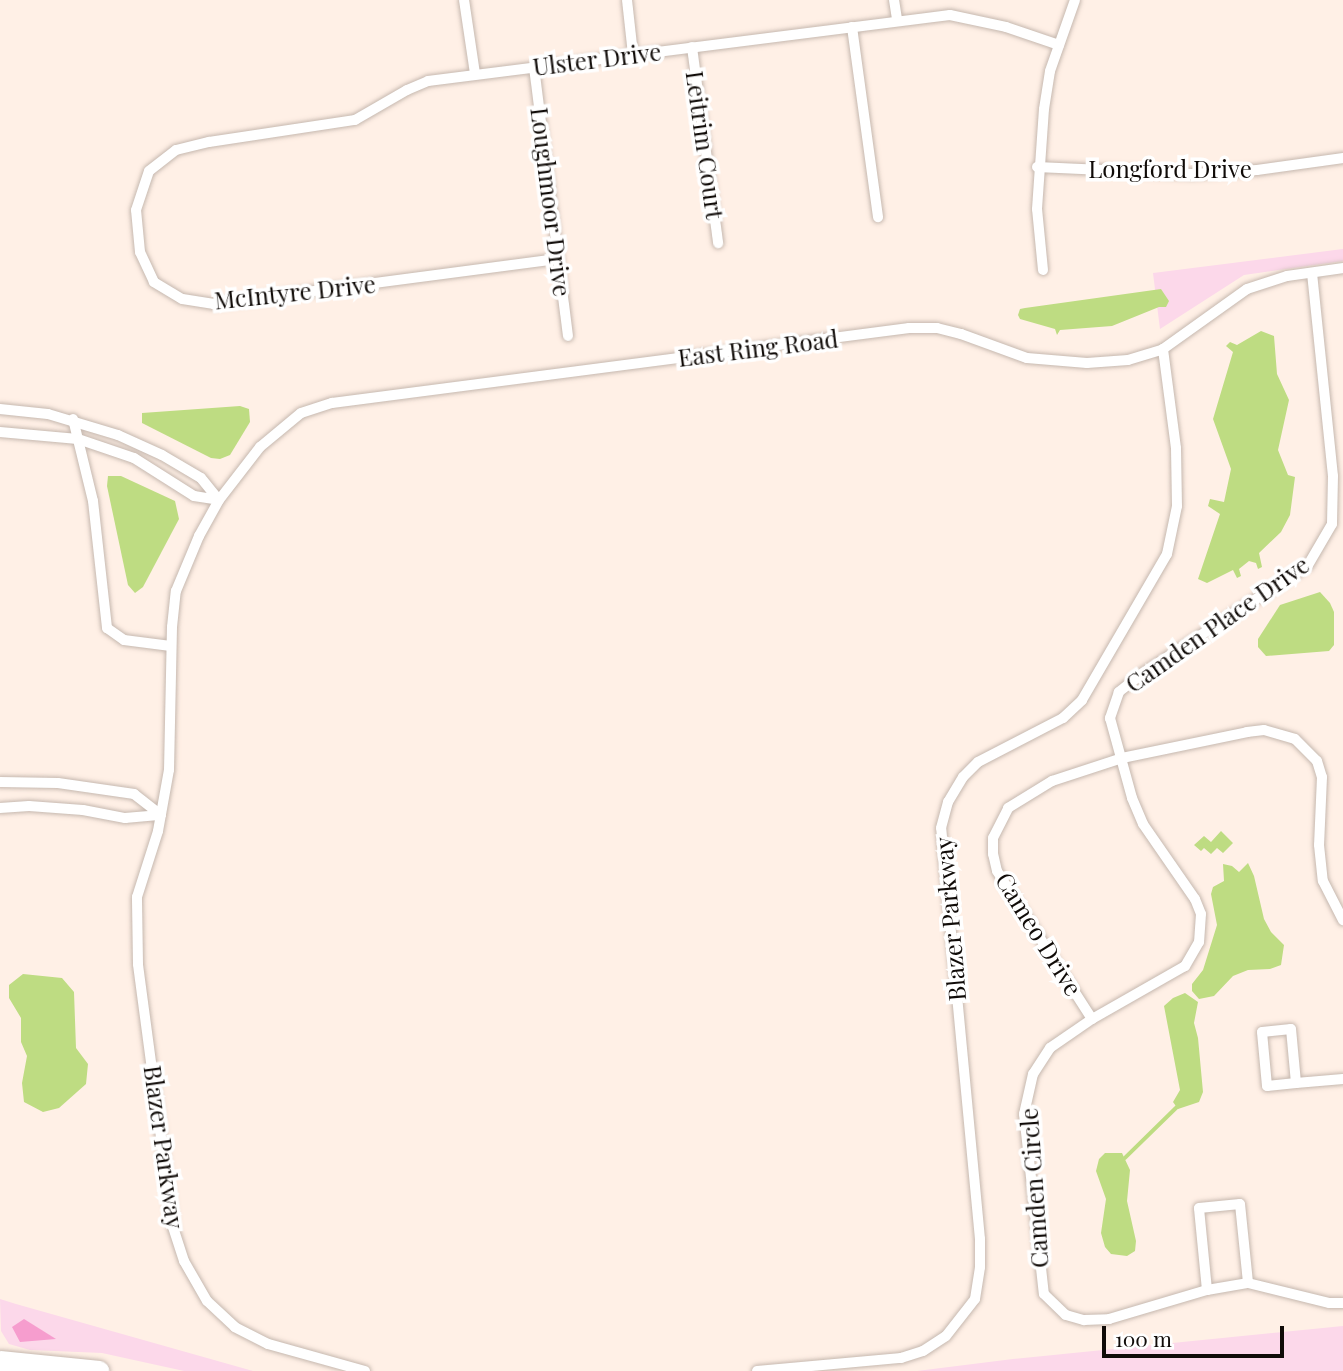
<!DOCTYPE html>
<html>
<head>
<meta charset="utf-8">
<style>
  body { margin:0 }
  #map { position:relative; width:1343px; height:1371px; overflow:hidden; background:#fff0e6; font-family:"Playfair Display",serif }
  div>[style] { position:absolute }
  .green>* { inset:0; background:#fcd8ea }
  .forest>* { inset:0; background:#f69dce }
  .water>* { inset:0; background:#bedc82 }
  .stream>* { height:3.5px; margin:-1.75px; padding:0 1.75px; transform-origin:1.75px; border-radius:1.75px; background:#bedc82 }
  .roads { filter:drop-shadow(0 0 2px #c6b8af) drop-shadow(0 0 2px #c6b8af) }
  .minor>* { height:10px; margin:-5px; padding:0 5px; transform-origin:5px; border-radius:5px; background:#fff }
  .motorway>* { height:21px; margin:-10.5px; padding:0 10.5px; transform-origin:10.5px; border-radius:10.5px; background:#fff }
  span { translate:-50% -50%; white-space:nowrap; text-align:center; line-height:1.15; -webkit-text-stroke:7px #fff; paint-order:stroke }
  .street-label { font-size:24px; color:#100b08 }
  .scale { position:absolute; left:1102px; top:1326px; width:182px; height:32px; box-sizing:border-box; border:4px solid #100b08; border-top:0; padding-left:9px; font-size:21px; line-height:24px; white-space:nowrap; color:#100b08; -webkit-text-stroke:5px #fff; paint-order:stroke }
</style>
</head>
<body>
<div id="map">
  <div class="green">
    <div style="clip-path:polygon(1343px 249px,1343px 261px,1244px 275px,1160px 329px,1153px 273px)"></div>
    <div style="clip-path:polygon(0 1299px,16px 1304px,253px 1371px,184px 1371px,102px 1353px,30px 1350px,9px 1344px,1px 1331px)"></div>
    <div style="clip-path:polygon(1343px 1326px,1343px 1371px,917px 1371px,1013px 1359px)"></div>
  </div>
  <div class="forest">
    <div style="clip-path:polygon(24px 1319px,56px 1339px,20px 1342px,12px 1327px)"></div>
  </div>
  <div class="water">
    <div style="clip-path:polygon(1161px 289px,1169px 301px,1166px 307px,1159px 307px,1112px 326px,1060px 330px,1057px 335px,1055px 329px,1020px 319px,1018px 315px,1020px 309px,1025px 308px)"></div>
    <div style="clip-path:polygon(1261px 331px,1274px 336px,1277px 374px,1289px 400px,1278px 450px,1288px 475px,1295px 477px,1290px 515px,1281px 532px,1259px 553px,1262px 567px,1258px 569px,1256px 563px,1249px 561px,1239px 569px,1241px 576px,1237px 578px,1233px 570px,1207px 583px,1198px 579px,1220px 514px,1208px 506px,1210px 499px,1224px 502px,1231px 469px,1213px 419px,1233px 352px,1226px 346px,1230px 342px,1237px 345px)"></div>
    <div style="clip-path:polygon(240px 406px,249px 409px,250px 422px,230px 455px,220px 459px,211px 458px,142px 423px,142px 413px)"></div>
    <div style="clip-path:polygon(108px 476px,121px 476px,175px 501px,179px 519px,143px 587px,135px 593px,128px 585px,107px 486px)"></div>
    <div style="clip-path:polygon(1320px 592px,1330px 603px,1334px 612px,1334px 645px,1329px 651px,1266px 656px,1258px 647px,1258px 639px,1280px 605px)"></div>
    <div style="clip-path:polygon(1221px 831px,1233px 843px,1223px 853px,1217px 848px,1211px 854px,1204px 848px,1201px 851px,1194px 845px,1204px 836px,1211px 842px)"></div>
    <div style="clip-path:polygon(1248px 863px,1254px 876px,1264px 919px,1271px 932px,1284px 945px,1281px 965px,1270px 969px,1248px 970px,1233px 976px,1214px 996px,1199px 999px,1192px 991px,1192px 984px,1203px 970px,1217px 925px,1211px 894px,1213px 887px,1224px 881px,1223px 864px,1232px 866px,1239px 872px)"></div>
    <div style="clip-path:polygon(23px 974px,62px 978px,74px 992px,76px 1048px,88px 1064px,86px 1084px,59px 1108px,43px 1112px,24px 1102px,22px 1083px,27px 1056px,21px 1042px,21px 1018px,9px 998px,9px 985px)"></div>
    <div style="clip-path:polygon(1185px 993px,1198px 1002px,1194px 1023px,1198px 1038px,1203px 1092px,1199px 1102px,1178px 1109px,1173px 1102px,1180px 1090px,1164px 1006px,1173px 998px)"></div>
    <div style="clip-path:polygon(1105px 1153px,1122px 1153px,1130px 1170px,1127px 1201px,1136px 1241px,1135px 1251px,1127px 1256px,1111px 1254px,1105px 1247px,1101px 1233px,1106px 1199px,1096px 1171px,1099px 1159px)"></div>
  </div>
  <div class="stream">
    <div style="left:1125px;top:1158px;width:73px;rotate:-44.4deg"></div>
  </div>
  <div class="roads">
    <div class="minor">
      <div style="left:464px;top:0;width:75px;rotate:81.5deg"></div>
      <div style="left:627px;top:0;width:54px;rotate:83.7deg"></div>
      <div style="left:894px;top:0;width:20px;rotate:81deg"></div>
      <div style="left:852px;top:27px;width:192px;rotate:82.2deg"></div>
      <div style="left:692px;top:47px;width:198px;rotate:82.4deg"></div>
      <div style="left:534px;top:67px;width:271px;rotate:82.8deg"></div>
      <div style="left:1037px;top:167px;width:155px;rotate:2.6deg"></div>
      <div style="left:1192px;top:174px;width:65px;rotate:-3.5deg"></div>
      <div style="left:1257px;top:170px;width:87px;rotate:-7.9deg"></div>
      <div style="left:557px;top:259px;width:346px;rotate:172.5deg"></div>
      <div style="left:214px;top:304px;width:32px;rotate:-171deg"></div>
      <div style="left:182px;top:299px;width:33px;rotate:-149deg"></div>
      <div style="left:154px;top:282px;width:33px;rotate:-115deg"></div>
      <div style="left:140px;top:252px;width:42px;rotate:-95.4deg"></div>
      <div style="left:136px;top:210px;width:41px;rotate:-71.6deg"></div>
      <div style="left:149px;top:171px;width:34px;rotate:-38deg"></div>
      <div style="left:176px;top:150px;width:34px;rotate:-14deg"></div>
      <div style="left:209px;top:142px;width:148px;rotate:-8.6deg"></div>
      <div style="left:355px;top:120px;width:60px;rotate:-30deg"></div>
      <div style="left:407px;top:90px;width:23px;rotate:-23deg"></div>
      <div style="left:428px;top:81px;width:526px;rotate:-7.21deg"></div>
      <div style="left:950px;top:15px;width:57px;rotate:12.1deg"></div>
      <div style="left:1006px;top:27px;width:56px;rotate:18.8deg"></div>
      <div style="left:1043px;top:270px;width:61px;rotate:-95.6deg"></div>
      <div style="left:1037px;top:209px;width:100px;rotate:-86deg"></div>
      <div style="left:1044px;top:109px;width:38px;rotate:-81deg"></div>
      <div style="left:1050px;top:71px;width:75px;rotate:-70.6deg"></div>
      <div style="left:1312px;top:273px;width:204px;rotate:84.1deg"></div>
      <div style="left:1333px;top:476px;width:48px;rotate:91.2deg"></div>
      <div style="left:1332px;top:524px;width:48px;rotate:120.3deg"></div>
      <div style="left:1308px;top:565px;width:197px;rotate:146.8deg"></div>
      <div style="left:1143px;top:673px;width:31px;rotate:142deg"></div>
      <div style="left:1119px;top:692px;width:28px;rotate:109deg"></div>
      <div style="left:1110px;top:718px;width:83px;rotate:74.6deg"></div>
      <div style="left:1132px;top:798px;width:28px;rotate:67deg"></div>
      <div style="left:1143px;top:824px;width:91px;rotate:55.3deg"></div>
      <div style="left:1195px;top:899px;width:16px;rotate:68deg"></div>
      <div style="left:1201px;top:914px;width:28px;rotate:94deg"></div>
      <div style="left:1199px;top:942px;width:28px;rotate:120deg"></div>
      <div style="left:1185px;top:966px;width:107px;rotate:150.3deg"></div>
      <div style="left:1092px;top:1019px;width:51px;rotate:145.4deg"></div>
      <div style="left:1050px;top:1048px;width:31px;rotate:123deg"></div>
      <div style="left:1033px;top:1074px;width:41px;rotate:102.7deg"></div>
      <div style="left:1024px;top:1114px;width:181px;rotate:83.7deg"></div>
      <div style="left:1044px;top:1294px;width:30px;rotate:44deg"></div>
      <div style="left:1066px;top:1315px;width:19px;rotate:16deg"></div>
      <div style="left:1084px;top:1320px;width:25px;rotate:-2deg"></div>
      <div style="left:1109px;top:1319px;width:102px;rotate:-16.5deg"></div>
      <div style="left:1207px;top:1290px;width:42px;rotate:-9.7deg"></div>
      <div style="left:1248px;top:1283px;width:83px;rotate:13.9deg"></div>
      <div style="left:1329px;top:1303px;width:14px"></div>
      <div style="left:0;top:409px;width:48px;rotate:5.9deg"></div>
      <div style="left:48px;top:414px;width:73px;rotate:16.7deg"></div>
      <div style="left:118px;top:435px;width:48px;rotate:24.4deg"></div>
      <div style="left:162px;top:455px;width:45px;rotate:30.5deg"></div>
      <div style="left:201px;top:478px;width:28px;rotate:51deg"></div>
      <div style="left:73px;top:419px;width:84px;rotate:76.3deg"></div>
      <div style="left:93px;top:501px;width:128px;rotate:83.7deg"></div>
      <div style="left:107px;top:628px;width:21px;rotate:35deg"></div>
      <div style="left:124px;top:640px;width:47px;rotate:7.3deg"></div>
      <div style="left:0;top:432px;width:78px;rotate:5.1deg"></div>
      <div style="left:78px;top:439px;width:59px;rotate:18.7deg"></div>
      <div style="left:134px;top:458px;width:71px;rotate:32.3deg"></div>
      <div style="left:194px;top:496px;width:25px;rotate:9deg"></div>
      <div style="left:0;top:782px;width:58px;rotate:1deg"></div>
      <div style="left:58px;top:783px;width:77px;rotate:8.2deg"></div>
      <div style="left:134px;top:794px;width:34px;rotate:38deg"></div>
      <div style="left:0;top:808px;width:29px;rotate:-4deg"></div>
      <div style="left:29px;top:806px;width:54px;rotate:4.2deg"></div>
      <div style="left:83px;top:810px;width:43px;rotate:10.8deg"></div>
      <div style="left:125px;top:818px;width:36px;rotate:-5deg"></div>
      <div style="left:1092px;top:1019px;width:176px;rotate:-122.7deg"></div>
      <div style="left:997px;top:871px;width:17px;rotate:-103deg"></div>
      <div style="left:993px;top:854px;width:16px;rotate:-90deg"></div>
      <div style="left:993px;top:838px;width:34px;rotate:-63deg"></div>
      <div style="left:1008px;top:808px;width:52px;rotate:-31.5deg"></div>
      <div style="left:1052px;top:781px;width:74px;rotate:-18.2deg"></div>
      <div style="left:1122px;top:758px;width:128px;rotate:-11.7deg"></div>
      <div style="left:1247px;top:732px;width:17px;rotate:-7deg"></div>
      <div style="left:1264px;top:730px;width:32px;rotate:16deg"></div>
      <div style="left:1295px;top:739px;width:31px;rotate:45deg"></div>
      <div style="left:1317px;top:761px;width:17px;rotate:73deg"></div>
      <div style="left:1322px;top:777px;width:68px;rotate:92.5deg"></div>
      <div style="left:1319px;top:845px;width:36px;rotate:84deg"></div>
      <div style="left:1323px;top:881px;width:44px;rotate:62.9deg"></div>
      <div style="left:1291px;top:1029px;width:54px;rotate:84.7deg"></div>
      <div style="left:1296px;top:1083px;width:29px;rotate:174deg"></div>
      <div style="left:1267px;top:1086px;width:54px;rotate:-95.3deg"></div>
      <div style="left:1262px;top:1032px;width:29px;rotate:-6deg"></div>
      <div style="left:1296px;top:1083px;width:47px;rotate:-4.9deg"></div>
      <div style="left:1207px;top:1290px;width:82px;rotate:-95.6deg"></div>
      <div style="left:1199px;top:1208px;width:41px;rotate:-5.6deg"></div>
      <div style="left:1240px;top:1204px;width:79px;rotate:84.2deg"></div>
      <div style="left:365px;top:1371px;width:101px;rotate:-164.4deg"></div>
      <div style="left:268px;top:1344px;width:37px;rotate:-153deg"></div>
      <div style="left:235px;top:1327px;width:38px;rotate:-137deg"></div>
      <div style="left:207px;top:1301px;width:46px;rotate:-119.9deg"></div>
      <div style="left:184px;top:1261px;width:36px;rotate:-108deg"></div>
      <div style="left:173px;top:1227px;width:265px;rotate:-97.6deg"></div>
      <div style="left:138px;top:964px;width:67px;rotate:-90.9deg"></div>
      <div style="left:137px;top:897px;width:69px;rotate:-72.3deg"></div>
      <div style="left:158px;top:831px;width:62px;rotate:-79.8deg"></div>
      <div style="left:169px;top:770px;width:143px;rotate:-88.8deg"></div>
      <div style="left:172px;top:627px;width:36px;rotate:-84deg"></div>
      <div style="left:176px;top:591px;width:60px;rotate:-67.3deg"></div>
      <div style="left:199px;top:536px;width:41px;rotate:-60.9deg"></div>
      <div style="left:219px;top:500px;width:67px;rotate:-52.3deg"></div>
      <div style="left:260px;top:447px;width:53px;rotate:-39.7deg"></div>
      <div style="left:301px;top:413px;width:33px;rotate:-18deg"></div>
      <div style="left:332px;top:403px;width:582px;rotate:-7.41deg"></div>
      <div style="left:909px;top:328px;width:28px"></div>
      <div style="left:937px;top:328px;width:25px;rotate:14deg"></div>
      <div style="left:961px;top:334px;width:70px;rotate:20deg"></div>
      <div style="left:1027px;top:358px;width:60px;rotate:4.8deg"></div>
      <div style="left:1087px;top:363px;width:41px;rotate:-4.2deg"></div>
      <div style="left:1128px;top:360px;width:37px;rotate:-17deg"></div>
      <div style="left:1163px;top:349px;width:103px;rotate:-35.5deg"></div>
      <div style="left:1247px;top:289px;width:42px;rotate:-18deg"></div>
      <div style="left:1287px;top:276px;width:57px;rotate:-8.1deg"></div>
      <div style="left:757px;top:1371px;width:145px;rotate:-5.2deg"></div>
      <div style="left:901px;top:1358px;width:23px;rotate:-18deg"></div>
      <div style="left:923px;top:1351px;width:27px;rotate:-33deg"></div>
      <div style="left:946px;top:1336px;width:47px;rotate:-51.9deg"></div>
      <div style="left:975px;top:1299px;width:32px;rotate:-81deg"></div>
      <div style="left:980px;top:1267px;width:28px;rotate:-90deg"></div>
      <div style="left:980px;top:1239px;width:413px;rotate:-95.4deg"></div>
      <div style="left:941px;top:828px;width:27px;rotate:-75deg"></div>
      <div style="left:948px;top:802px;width:29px;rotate:-59deg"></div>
      <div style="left:963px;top:777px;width:21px;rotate:-45deg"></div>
      <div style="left:978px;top:762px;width:96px;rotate:-27.4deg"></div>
      <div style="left:1063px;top:718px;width:26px;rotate:-43deg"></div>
      <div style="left:1082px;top:700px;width:169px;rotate:-59.8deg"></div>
      <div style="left:1167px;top:554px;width:49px;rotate:-78.2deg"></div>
      <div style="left:1177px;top:506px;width:58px;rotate:-91deg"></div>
      <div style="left:1176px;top:448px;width:100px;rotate:-97.5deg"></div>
    </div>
    <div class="motorway">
      <div style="left:0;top:1361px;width:99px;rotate:5.8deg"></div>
    </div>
  </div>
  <div class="street-label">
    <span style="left:597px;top:59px;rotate:-7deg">Ulster Drive</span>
    <span style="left:705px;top:145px;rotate:82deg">Leitrim Court</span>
    <span style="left:1170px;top:169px">Longford Drive</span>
    <span style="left:551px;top:202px;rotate:83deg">Loughmoor Drive</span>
    <span style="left:295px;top:292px;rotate:-6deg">McIntyre Drive</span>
    <span style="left:758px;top:348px;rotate:-7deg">East Ring Road</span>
    <span style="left:1217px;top:624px;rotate:-35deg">Camden Place Drive</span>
    <span style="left:950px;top:919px;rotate:-95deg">Blazer Parkway</span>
    <span style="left:1039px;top:934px;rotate:58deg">Cameo Drive</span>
    <span style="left:164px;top:1147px;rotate:82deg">Blazer Parkway</span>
    <span style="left:1034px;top:1188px;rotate:-94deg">Camden Circle</span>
  </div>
  <div class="scale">100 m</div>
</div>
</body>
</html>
